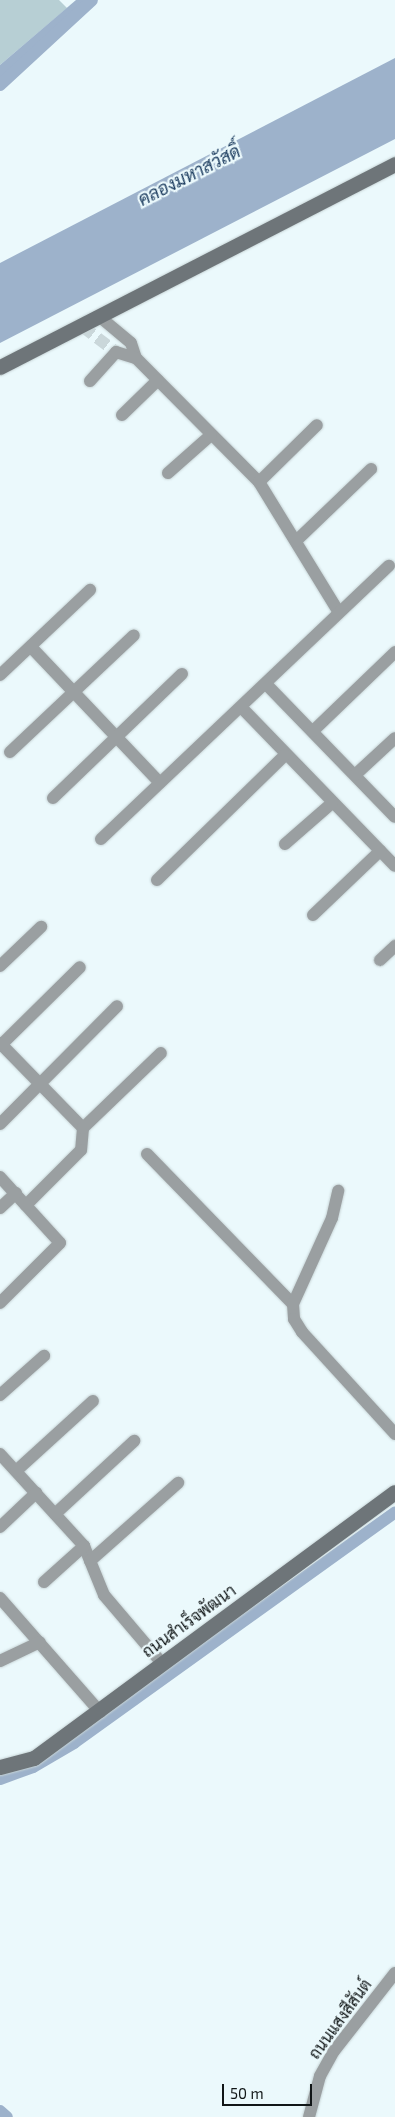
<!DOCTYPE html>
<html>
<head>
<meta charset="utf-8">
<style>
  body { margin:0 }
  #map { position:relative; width:395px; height:2117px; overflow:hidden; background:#ebf9fc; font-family:"Exo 2",Sarabun,sans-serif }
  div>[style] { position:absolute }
  .green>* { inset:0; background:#b7cfd4 }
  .water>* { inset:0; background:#9db2cb }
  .canal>* { height:12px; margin:-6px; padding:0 6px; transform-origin:6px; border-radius:6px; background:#9db2cb }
  .street-tunnel>* { height:12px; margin-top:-6px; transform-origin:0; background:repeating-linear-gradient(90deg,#cad7da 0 12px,transparent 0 18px) }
  .roads { filter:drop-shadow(0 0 1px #c8d5d7) drop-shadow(0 0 1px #c8d5d7) }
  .street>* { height:12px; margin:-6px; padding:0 6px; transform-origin:6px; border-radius:6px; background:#9a9fa1 }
  .secondary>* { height:15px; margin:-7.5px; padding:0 7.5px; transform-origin:7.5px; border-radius:7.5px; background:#6e7579 }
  span { translate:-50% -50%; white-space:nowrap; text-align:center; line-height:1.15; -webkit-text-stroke:4.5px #ebf9fc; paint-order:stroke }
  .street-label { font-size:16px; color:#111617 }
  .water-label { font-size:18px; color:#1b3b5e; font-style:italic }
  .scale { position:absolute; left:222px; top:2084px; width:90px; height:22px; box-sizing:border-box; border:2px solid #111617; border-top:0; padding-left:6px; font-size:15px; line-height:18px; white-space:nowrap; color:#111617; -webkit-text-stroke:4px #ebf9fc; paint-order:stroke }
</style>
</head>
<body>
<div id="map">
  <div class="green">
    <div style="clip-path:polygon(0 0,59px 0,67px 8px,0 65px)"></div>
  </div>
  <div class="water">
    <div style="clip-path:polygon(76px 0,93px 0,0 86px,0 65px)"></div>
    <div style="clip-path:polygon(395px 58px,395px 139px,0 343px,0 263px)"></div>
  </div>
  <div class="canal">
    <div style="left:0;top:85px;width:125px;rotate:-42.7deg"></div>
    <div style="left:0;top:1779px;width:35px;rotate:-20deg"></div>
    <div style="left:33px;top:1767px;width:48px;rotate:-30.3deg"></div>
    <div style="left:74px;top:1743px;width:395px;rotate:-35.7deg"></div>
    <div style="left:0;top:2111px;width:9px;rotate:41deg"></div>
  </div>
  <div class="street-tunnel">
    <div style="left:83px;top:327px;width:41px;rotate:37.1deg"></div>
  </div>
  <div class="roads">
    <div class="street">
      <div style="left:100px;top:317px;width:40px;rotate:40deg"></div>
      <div style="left:131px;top:343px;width:16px;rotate:72deg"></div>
      <div style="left:136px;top:358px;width:175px;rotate:45.2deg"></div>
      <div style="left:259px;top:482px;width:151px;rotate:58.5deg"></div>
      <div style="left:90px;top:381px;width:39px;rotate:-48deg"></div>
      <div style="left:116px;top:352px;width:21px;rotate:17deg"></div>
      <div style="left:122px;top:415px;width:50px;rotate:-44.2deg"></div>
      <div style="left:168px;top:473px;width:57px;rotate:-41.5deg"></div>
      <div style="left:259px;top:482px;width:81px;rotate:-44.5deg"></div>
      <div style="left:296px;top:541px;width:104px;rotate:-43.8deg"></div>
      <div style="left:31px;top:647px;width:187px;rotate:46.5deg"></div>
      <div style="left:0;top:675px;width:124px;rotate:-43.4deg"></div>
      <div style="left:266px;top:684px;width:185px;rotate:45.9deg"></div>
      <div style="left:241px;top:707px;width:221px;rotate:45.9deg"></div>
      <div style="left:313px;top:731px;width:114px;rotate:-43.9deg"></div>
      <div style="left:10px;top:752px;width:170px;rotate:-43.3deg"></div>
      <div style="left:355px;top:775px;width:54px;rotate:-42.8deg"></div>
      <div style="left:53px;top:798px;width:179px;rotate:-43.9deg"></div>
      <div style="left:101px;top:839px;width:397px;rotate:-43.5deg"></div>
      <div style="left:285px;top:844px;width:62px;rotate:-41.1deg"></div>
      <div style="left:157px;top:880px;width:179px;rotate:-44.3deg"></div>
      <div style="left:313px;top:915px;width:93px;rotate:-43.7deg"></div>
      <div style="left:380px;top:960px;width:21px;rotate:-43deg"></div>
      <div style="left:0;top:966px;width:57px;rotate:-43.6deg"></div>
      <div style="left:0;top:1043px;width:119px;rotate:45.7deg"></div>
      <div style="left:83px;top:1128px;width:22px;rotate:95deg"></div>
      <div style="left:81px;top:1150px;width:78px;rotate:135deg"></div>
      <div style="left:0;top:1046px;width:112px;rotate:-44.6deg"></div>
      <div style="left:0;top:1124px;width:166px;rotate:-45.2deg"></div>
      <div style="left:83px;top:1128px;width:108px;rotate:-43.9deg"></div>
      <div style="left:147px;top:1154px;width:209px;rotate:45.8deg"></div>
      <div style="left:293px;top:1304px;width:15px;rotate:86deg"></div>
      <div style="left:294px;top:1319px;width:15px;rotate:58deg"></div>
      <div style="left:302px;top:1332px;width:138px;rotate:47.6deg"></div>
      <div style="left:0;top:1177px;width:89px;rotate:47.7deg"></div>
      <div style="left:60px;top:1243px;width:85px;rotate:135deg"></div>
      <div style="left:0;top:1208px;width:22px;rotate:-43deg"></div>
      <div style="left:293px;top:1304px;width:94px;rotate:-65.6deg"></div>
      <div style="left:332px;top:1218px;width:28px;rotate:-77deg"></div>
      <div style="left:0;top:1395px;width:59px;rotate:-41.6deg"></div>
      <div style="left:0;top:1454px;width:125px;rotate:47.6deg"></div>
      <div style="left:84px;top:1546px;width:53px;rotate:67.8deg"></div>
      <div style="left:104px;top:1595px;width:88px;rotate:49.6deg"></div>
      <div style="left:16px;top:1471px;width:104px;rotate:-42.3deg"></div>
      <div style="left:55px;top:1514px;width:108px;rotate:-42.7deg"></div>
      <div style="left:0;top:1527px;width:50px;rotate:-43.4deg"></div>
      <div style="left:90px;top:1561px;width:118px;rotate:-41.6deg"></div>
      <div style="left:44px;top:1582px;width:54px;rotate:-42deg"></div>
      <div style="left:0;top:1598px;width:152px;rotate:48.7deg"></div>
      <div style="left:0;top:1661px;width:44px;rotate:-25.4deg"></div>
      <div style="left:309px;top:2117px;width:42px;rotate:-75deg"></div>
      <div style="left:320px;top:2076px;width:29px;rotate:-61deg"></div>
      <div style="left:334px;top:2051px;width:99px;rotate:-52deg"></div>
    </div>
    <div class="secondary">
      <div style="left:0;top:367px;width:444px;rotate:-27.2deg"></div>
      <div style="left:0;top:1767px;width:35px;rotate:-15deg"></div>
      <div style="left:34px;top:1758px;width:448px;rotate:-36.4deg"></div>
    </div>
  </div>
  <div class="street-label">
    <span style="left:189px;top:1621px;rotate:-36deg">ถนนสำเร็จพัฒนา</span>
    <span style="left:340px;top:2019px;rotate:-54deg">ถนนแสงสีสันต์</span>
  </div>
  <div class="water-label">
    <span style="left:189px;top:175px;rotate:-27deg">คลองมหาสวัสดิ์</span>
  </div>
  <div class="scale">50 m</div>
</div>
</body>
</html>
